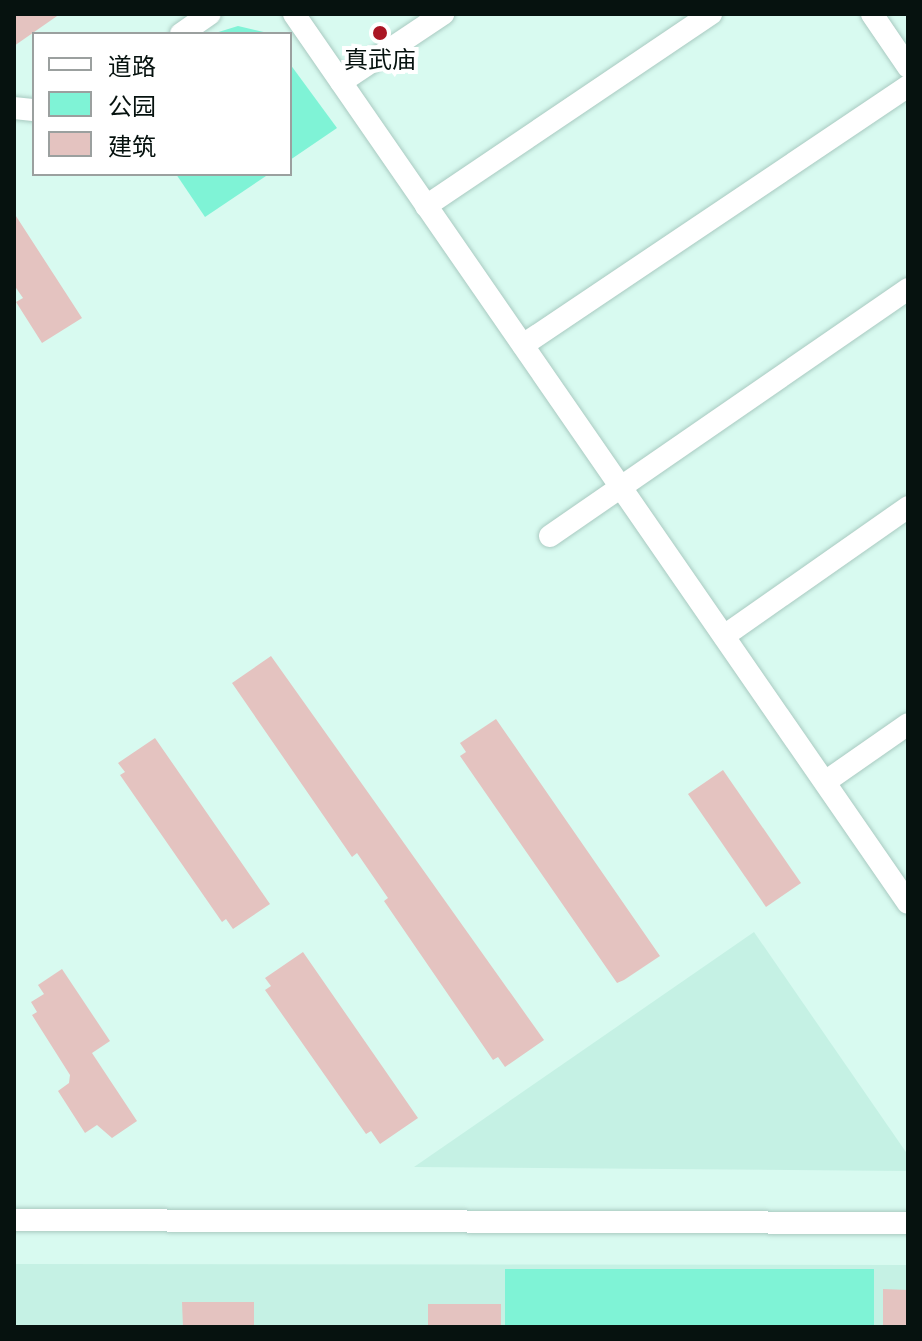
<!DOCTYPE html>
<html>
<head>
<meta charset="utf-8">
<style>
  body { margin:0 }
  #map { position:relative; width:922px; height:1341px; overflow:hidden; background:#d8faf0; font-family:Inter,"Noto Sans SC",sans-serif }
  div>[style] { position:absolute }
  .built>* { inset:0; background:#c5f1e4 }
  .green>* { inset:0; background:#7ff3d6 }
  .building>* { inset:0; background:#e4c3c0 }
  .roads { filter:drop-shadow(0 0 2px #a9cac1) drop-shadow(0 0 2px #a9cac1) }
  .minor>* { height:22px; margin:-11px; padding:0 11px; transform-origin:11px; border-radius:11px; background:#fff }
  .dots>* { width:22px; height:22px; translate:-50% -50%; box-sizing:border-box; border:4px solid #fff; border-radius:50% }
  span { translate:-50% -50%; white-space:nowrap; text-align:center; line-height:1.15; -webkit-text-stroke:8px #fff; paint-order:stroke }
  .poi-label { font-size:24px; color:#06120f }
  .frame { position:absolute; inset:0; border:16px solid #06120f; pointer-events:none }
  .legend { position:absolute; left:32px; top:32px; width:260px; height:144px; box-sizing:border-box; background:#fff; border:2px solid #9ba09f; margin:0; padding:10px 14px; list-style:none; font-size:24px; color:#06120f }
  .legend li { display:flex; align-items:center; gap:16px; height:40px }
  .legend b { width:40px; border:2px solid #9ba09f }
</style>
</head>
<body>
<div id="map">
  <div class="built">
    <div style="clip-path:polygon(754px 932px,908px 1155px,908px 1171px,414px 1167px)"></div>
    <div style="clip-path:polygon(14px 1264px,908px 1265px,908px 1327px,14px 1327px)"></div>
  </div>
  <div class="green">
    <div style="clip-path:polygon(238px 26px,268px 33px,268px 34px,212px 34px)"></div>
    <div style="clip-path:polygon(290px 64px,337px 128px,290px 160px)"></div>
    <div style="clip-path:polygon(176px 174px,269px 174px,205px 217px)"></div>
    <div style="clip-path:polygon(505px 1269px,874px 1269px,874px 1327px,505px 1327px)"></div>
  </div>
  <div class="building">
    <div style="clip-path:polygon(14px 14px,60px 14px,14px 46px)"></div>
    <div style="clip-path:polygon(14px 213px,82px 318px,42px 343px,16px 302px,23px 298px,14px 285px)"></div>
    <div style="clip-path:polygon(271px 656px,544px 1040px,505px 1067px,498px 1057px,493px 1060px,384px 901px,388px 898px,357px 853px,352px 857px,232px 683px)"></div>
    <div style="clip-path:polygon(496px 719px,660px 956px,624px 980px,617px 983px,460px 756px,466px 752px,460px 743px)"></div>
    <div style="clip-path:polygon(155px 738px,270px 904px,233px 929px,226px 919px,222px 922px,120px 775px,125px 772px,118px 763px)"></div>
    <div style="clip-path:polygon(723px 770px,801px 883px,766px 907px,688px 794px)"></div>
    <div style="clip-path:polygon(303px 952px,418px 1118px,380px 1144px,371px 1131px,366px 1134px,265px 990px,271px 986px,265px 978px)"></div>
    <div style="clip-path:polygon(62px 969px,110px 1041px,92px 1053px,137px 1121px,112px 1138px,97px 1125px,85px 1133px,58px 1091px,69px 1083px,70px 1075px,32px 1015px,37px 1012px,31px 1002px,44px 994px,38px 985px)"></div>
    <div style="clip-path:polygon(883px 1289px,908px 1290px,908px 1327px,883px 1327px)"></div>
    <div style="clip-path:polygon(182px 1302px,254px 1302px,254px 1327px,183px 1327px)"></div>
    <div style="clip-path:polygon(428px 1304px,501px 1304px,501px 1327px,428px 1327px)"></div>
  </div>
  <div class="roads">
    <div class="minor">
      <div style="left:294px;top:14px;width:1080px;rotate:55.37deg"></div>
      <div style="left:872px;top:14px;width:64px;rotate:55.8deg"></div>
      <div style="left:181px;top:34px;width:35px;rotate:-35deg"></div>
      <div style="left:341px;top:82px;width:123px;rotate:-33.7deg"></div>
      <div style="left:14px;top:108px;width:20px;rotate:6deg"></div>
      <div style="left:426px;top:206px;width:344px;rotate:-34deg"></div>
      <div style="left:523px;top:345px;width:464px;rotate:-33.9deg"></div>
      <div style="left:550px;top:536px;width:435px;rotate:-34.6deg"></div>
      <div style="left:724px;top:636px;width:225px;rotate:-35deg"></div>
      <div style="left:825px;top:782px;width:101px;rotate:-34.9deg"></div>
      <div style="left:14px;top:1220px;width:894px;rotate:0.19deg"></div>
    </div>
  </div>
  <div class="dots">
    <div style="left:380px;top:33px;background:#aa1523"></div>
  </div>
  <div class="poi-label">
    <span style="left:380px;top:60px">真武庙</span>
  </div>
  <div class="frame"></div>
  <ul class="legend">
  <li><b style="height:10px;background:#fff"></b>道路</li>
  <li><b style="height:22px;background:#7ff3d6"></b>公园</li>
  <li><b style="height:22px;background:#e4c3c0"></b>建筑</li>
  </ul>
</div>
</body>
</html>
